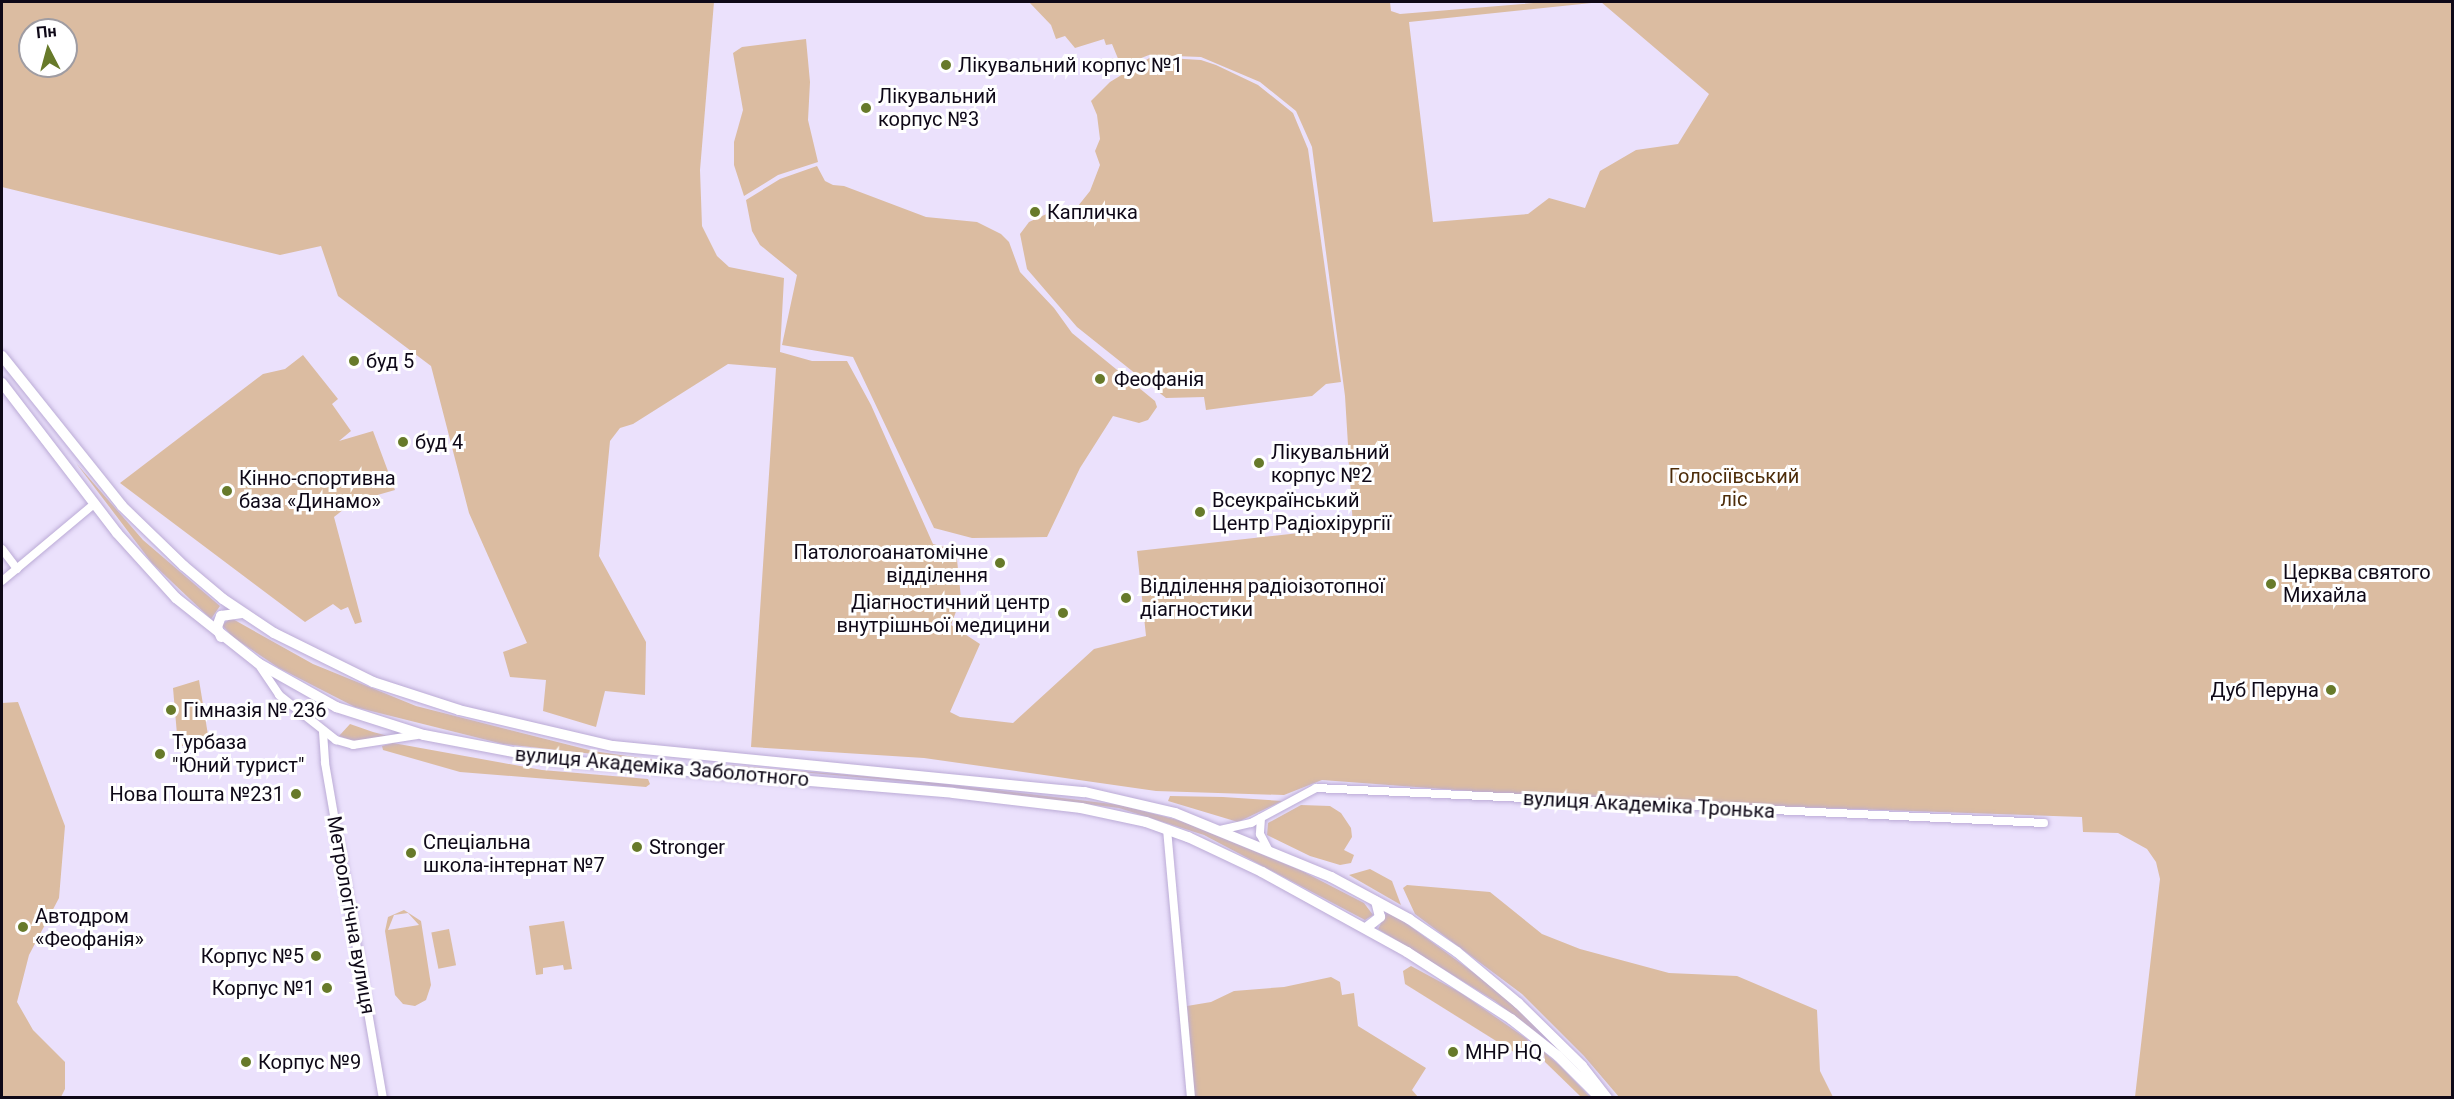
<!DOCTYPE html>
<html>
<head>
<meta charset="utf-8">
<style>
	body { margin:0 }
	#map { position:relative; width:2454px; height:1099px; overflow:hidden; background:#ebe1fc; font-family:Roboto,sans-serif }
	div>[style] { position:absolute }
	.green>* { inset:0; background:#dbbca1; transform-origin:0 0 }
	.roads { filter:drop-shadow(0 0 2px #bbabd6) drop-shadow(0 0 2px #bbabd6) }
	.minor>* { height:8px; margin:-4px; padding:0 4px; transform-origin:4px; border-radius:4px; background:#fff }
	.highway>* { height:10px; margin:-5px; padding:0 5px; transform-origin:5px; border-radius:5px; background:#fff }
	.dots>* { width:16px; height:16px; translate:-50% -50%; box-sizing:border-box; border:3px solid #fff; border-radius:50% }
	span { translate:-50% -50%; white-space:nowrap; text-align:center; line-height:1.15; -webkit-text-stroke:6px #fff; paint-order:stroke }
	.poi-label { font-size:20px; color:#0e0817 }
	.left { translate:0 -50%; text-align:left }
	.right { translate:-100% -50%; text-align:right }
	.park-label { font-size:20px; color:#4d2c09 }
	.street-label { font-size:20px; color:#0e0817 }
	.frame { position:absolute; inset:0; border:3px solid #0e0817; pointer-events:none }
	.north { position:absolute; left:18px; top:18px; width:60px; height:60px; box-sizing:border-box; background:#fff; border:2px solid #9f9ca2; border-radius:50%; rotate:354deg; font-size:16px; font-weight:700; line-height:24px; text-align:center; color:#0e0817 }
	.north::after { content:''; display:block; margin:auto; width:21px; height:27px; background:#677a2a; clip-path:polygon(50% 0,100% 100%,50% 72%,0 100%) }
</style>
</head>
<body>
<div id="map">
	<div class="green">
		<div style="clip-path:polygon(evenodd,2px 2px,714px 2px,700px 170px,702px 226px,717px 256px,729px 267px,784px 278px,780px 352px,812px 361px,847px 361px,871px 405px,933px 544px,956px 550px,961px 598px,951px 625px,980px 644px,950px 712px,960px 717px,1013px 723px,1094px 649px,1146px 636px,1137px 551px,1353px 527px,1345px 396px,1312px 147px,1296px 111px,1260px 82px,1201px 57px,1149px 55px,1131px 62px,1128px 58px,1119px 61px,1112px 44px,1106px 45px,1104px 39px,1075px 48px,1065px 36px,1056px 39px,1051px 25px,1029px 2px,1390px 2px,1391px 11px,1400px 14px,1546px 2px,2452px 2px,2452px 1097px,2135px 1097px,2160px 879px,2156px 862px,2147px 849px,2118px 833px,2083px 832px,2082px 817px,1591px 800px,1322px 780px,1284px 795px,1156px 791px,924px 758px,751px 747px,776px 368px,728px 364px,633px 424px,620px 428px,610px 441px,599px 556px,646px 642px,645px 695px,605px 691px,596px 727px,543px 711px,546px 680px,510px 677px,503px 652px,527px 643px,469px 513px,431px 366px,338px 296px,321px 246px,280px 255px,2px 187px,2px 2px,1601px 2px,1709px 94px,1678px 144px,1636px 150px,1600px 171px,1585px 208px,1549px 198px,1528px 214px,1433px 222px,1409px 22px,1601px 2px,2px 2px,30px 30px,66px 30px,66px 66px,30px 66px,30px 30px)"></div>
		<div style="clip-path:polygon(806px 39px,810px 82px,808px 120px,818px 162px,778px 175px,744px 196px,734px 165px,734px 142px,743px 110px,733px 53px,742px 47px)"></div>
		<div style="clip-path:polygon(1151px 57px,1201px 60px,1216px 65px,1258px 85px,1293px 113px,1308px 149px,1341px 382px,1326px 384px,1312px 396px,1206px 410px,1204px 397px,1166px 398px,1077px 327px,1027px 269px,1020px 234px,1029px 222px,1053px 211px,1078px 206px,1090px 191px,1100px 165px,1095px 151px,1100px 139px,1097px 115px,1091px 101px,1110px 82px)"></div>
		<div style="clip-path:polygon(817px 166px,825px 181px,833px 185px,844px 186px,926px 217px,977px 222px,1001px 234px,1009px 242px,1020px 272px,1054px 308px,1072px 333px,1155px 401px,1157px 407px,1148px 420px,1139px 423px,1113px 416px,1080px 468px,1047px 537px,972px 538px,934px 528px,853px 357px,782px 345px,797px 275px,760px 245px,752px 231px,746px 200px,780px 179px)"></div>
		<div style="clip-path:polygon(303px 355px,338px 399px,332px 404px,351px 431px,339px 441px,373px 431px,395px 490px,353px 502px,334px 517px,362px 622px,355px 624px,348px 607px,341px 610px,333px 604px,305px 622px,120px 483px,263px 374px,285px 369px)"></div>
		<div style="clip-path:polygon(76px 463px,143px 540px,220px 606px,211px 619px,152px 563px)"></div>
		<div style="clip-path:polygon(231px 618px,313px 664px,416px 706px,593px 751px,683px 764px,503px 744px,355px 707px,279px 668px,233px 637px,222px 625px)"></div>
		<div style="clip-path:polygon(199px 680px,208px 735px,198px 746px,178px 746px,173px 688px)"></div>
		<div style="clip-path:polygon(18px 702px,65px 826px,59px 898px,29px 955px,17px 1002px,33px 1030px,65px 1062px,65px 1089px,61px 1097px,2px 1097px,2px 703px)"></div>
		<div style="clip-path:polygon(350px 724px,373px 732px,388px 736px,356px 742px,339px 736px)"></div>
		<div style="clip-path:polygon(393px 743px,542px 770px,648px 779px,650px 784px,646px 787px,460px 772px,383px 750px,382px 746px)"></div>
		<div style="clip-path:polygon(689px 762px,911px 780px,1120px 805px,1181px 821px,1300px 870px,1364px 903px,1373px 915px,1365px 920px,1204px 835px,1119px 808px,911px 782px)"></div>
		<div style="clip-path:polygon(1170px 796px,1223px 797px,1282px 801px,1238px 822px,1168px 801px)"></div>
		<div style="clip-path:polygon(1301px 805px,1330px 806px,1341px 813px,1351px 828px,1352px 837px,1344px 850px,1354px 855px,1351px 863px,1340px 865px,1310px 856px,1267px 835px,1268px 823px)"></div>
		<div style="clip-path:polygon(1370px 869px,1392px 881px,1401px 905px,1349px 875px)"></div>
		<div style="clip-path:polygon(1407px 885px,1490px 892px,1542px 934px,1580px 949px,1669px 973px,1737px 976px,1817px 1010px,1820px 1071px,1833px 1097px,1619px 1097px,1584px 1056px,1522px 994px,1415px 914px,1403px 888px)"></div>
		<div style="clip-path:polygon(evenodd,404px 910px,421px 921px,431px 985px,426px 1000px,415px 1006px,403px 1004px,395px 995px,385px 931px,388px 917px,404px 910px,408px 913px,419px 925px,388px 930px,394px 915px,408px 913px)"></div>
		<div style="clip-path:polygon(1388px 910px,1496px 989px,1577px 1066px,1495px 1001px,1378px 929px)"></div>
		<div style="clip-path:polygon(564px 921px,572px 969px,564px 970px,563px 965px,543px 968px,543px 974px,536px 975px,529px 926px)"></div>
		<div style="left:449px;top:929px;width:37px;height:18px;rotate:79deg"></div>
		<div style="clip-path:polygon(1411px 966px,1461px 993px,1527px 1039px,1531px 1046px,1523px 1056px,1517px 1054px,1405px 984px,1403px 971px)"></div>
		<div style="clip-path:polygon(1331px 977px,1340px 982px,1342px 995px,1354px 993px,1358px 1026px,1426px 1068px,1412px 1090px,1418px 1097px,1193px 1097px,1187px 1006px,1211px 1002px,1234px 991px,1284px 987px)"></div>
		<div style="clip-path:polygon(1544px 1052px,1560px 1066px,1590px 1097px,1580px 1096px,1545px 1062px)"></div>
	</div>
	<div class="roads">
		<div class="minor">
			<div style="left:2px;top:549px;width:25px;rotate:53deg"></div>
			<div style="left:2px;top:581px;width:120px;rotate:-39.9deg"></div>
			<div style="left:259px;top:665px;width:36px;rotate:56deg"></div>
			<div style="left:279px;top:695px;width:73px;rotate:38.3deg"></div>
			<div style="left:336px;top:740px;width:18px;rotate:16deg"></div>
			<div style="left:353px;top:745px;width:65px;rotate:-8.9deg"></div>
			<div style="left:323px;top:732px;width:31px;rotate:86deg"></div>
			<div style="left:325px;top:763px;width:340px;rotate:80.2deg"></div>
			<div style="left:1261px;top:818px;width:16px;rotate:94deg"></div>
			<div style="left:1260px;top:834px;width:17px;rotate:62deg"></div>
			<div style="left:1167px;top:829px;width:270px;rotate:84.9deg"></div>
			<div style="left:1220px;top:830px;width:32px;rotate:-13deg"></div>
			<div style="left:1251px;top:823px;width:74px;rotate:-28.3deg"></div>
			<div style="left:1316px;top:788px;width:729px;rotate:2.75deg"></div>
		</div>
		<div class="highway">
			<div style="left:2px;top:356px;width:192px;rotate:51.3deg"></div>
			<div style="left:122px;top:506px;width:86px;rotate:44.1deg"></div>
			<div style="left:184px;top:566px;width:51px;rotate:40.2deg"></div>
			<div style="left:223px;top:599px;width:61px;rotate:33.7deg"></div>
			<div style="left:274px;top:633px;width:110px;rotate:26.3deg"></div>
			<div style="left:373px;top:682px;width:90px;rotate:18deg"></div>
			<div style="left:459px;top:710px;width:158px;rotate:13.2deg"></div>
			<div style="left:613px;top:746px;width:474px;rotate:5.6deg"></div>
			<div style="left:1085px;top:792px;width:92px;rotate:13.1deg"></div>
			<div style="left:1175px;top:813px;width:169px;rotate:22.3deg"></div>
			<div style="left:1331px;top:877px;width:89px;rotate:28.3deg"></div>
			<div style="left:1409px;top:919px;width:58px;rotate:34.5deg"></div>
			<div style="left:1457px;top:952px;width:80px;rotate:39.9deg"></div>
			<div style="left:1518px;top:1003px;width:90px;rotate:44.5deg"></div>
			<div style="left:1582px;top:1066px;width:41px;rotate:52deg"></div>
			<div style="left:2px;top:383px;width:189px;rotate:52.5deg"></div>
			<div style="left:117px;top:533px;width:88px;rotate:47.8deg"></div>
			<div style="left:176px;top:598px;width:105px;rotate:38.4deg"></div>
			<div style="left:258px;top:663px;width:90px;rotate:29.4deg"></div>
			<div style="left:336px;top:707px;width:92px;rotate:17.7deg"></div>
			<div style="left:424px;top:735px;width:133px;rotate:10.8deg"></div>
			<div style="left:555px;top:760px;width:399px;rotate:4.7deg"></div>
			<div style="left:953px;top:793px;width:129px;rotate:6.7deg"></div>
			<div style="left:1081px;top:808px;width:66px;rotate:12.2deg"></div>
			<div style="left:1146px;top:822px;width:45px;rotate:19.7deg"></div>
			<div style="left:1188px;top:837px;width:82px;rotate:25.3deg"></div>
			<div style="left:1262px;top:872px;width:166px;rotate:28.9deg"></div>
			<div style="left:1407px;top:952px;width:124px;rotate:32.8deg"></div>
			<div style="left:1511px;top:1019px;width:60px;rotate:38.2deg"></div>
			<div style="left:1558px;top:1056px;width:59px;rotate:45deg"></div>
			<div style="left:221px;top:637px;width:11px;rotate:-112deg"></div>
			<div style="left:217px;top:627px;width:12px;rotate:-70deg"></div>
			<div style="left:221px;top:616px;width:21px;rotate:-8deg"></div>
			<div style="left:1366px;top:928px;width:18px;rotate:-38deg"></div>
			<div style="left:1380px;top:917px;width:16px;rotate:-104deg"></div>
		</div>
	</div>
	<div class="dots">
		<div style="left:946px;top:65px;background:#677a2a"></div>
		<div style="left:866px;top:108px;background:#677a2a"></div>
		<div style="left:1035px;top:212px;background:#677a2a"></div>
		<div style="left:354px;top:361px;background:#677a2a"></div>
		<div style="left:1100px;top:379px;background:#677a2a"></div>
		<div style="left:403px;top:442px;background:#677a2a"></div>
		<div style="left:1259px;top:463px;background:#677a2a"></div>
		<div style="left:227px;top:491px;background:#677a2a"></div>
		<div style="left:1200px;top:512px;background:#677a2a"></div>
		<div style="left:1000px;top:563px;background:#677a2a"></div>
		<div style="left:2271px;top:584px;background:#677a2a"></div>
		<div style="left:1126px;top:598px;background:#677a2a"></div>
		<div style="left:1063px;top:613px;background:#677a2a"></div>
		<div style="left:2331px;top:690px;background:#677a2a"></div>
		<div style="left:171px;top:710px;background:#677a2a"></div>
		<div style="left:160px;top:754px;background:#677a2a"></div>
		<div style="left:296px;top:794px;background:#677a2a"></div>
		<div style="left:637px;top:847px;background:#677a2a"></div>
		<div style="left:411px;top:853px;background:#677a2a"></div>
		<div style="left:23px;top:927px;background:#677a2a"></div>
		<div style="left:316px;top:956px;background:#677a2a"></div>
		<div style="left:327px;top:988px;background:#677a2a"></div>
		<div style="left:1453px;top:1052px;background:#677a2a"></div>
		<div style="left:246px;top:1062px;background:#677a2a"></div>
	</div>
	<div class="poi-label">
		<span class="left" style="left:958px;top:65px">Лікувальний корпус №1</span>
		<span class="left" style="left:878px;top:108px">Лікувальний<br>корпус №3</span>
		<span class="left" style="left:1047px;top:212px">Капличка</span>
		<span class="left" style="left:366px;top:361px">буд 5</span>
		<span class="left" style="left:1114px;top:379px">Феофанія</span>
		<span class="left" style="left:415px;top:442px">буд 4</span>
		<span class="left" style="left:1271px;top:464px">Лікувальний<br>корпус №2</span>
		<span class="left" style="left:239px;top:490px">Кінно-спортивна<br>база «Динамо»</span>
		<span class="left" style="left:1212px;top:512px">Всеукраїнський<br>Центр Радіохірургії</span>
		<span class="right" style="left:988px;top:564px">Патологоанатомічне<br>відділення</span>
		<span class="left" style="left:2283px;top:584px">Церква святого<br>Михайла</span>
		<span class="left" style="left:1140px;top:598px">Відділення радіоізотопної<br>діагностики</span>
		<span class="right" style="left:1050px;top:614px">Діагностичний центр<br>внутрішньої медицини</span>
		<span class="right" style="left:2319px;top:690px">Дуб Перуна</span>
		<span class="left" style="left:183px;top:710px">Гімназія № 236</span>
		<span class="left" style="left:172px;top:754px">Турбаза<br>"Юний турист"</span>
		<span class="right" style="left:284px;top:794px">Нова Пошта №231</span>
		<span class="left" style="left:423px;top:854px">Спеціальна<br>школа-інтернат №7</span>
		<span class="left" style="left:649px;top:847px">Stronger</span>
		<span class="left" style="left:35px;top:928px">Автодром<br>«Феофанія»</span>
		<span class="right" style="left:304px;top:956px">Корпус №5</span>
		<span class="right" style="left:315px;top:988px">Корпус №1</span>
		<span class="left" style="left:1465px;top:1052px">MHP HQ</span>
		<span class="left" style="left:258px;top:1062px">Корпус №9</span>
	</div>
	<div class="park-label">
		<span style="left:1734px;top:488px">Голосіївський<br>ліс</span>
	</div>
	<div class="street-label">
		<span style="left:662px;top:767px;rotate:5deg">вулиця Академіка Заболотного</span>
		<span style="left:1649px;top:805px;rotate:3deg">вулиця Академіка Тронька</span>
		<span style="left:351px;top:915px;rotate:80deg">Метрологічна вулиця</span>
	</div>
	<div class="frame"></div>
	<div class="north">Пн</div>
</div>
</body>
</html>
